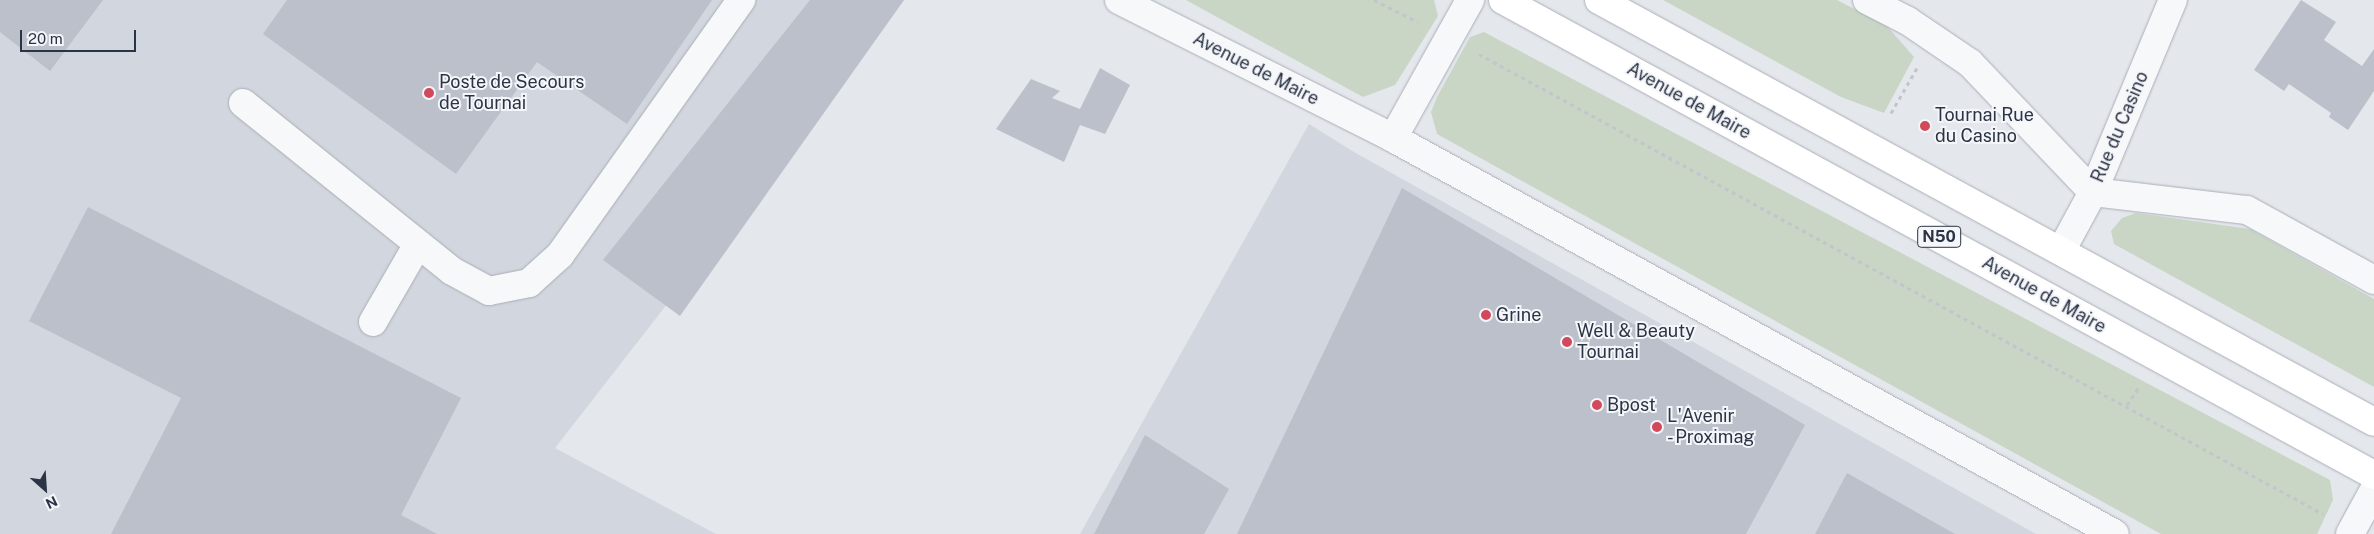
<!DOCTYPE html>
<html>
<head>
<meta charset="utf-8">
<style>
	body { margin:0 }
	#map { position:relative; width:2374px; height:534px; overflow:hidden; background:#e4e7ec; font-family:"Public Sans",sans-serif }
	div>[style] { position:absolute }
	.built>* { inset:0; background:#d2d6de }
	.green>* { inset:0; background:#c9d6c5 }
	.building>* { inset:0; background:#bbc0ca }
	.path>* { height:3px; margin-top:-1.5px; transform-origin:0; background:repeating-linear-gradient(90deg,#c2c5cb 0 4px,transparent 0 8px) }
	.roads { filter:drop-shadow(0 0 1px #a9aeb7) drop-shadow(0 0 1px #a9aeb7) }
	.minor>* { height:28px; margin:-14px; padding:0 14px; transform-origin:14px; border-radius:14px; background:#f7f8fa }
	.major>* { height:28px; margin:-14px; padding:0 14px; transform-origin:14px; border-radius:14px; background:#fff }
	.dots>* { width:14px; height:14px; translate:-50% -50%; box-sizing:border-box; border:2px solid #f4f6f9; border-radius:50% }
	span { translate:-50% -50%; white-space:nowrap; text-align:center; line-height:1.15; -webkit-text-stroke:4px #f4f6f9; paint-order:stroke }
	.shield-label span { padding:1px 4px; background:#f4f6f9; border:1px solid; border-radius:4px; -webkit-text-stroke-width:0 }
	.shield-label { font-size:16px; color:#2b3445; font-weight:700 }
	.street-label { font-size:18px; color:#2b3445 }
	.poi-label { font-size:18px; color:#2b3445 }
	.left { translate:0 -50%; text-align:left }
	.north { position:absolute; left:20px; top:464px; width:50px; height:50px; -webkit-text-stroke:4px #f4f6f9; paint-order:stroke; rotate:154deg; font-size:14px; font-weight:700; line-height:20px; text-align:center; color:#2b3445 }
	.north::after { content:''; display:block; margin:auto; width:18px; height:22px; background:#2b3445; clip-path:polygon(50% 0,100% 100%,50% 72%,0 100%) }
	.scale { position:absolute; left:20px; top:30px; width:116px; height:22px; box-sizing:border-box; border:2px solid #2b3445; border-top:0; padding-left:6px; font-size:15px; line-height:18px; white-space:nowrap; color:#2b3445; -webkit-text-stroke:4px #f4f6f9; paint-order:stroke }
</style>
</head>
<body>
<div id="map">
	<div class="built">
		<div style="clip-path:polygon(0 0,904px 0,555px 448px,716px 534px,0 534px)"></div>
		<div style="clip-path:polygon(1309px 124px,1354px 152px,2036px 534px,1080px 534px)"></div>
	</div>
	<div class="green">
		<div style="clip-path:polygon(1186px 0,1434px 0,1438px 16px,1395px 85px,1363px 97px)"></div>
		<div style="clip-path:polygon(1663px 0,1837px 0,1887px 26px,1914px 57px,1884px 113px,1841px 97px)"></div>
		<div style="clip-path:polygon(1484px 32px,2330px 480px,2333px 500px,2317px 534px,2161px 534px,1437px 134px,1431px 112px,1437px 97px,1470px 37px)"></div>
		<div style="clip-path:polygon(2136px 213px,2250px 229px,2374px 299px,2374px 387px,2114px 244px,2111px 231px,2122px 218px)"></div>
	</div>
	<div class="building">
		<div style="clip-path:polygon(0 0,103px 0,50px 71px,0 32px)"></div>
		<div style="clip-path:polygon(287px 0,712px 0,627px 124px,537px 62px,456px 174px,263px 34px)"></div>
		<div style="clip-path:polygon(810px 0,904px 0,680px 316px,603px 260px)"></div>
		<div style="clip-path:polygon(2301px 0,2336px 22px,2324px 40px,2362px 66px,2374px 49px,2374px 91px,2348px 130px,2329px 117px,2331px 113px,2289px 84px,2284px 91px,2254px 70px)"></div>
		<div style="clip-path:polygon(1100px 68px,1130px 85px,1105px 134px,1080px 125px,1064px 162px,996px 129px,1031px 79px,1060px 91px,1052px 98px,1080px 109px)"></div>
		<div style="clip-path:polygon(1402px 188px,1805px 425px,1746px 534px,1237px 534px)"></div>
		<div style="clip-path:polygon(88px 207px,461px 398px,401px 515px,437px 534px,111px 534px,181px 398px,29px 321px)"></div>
		<div style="clip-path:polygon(1145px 435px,1229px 489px,1204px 534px,1094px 534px)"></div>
		<div style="clip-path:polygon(1847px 473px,1955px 534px,1815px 534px)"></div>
	</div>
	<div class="path">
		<div style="left:1374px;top:0;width:49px;rotate:26.6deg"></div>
		<div style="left:1479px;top:54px;width:961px;rotate:28.59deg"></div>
		<div style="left:1891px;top:113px;width:52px;rotate:-60deg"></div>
		<div style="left:2127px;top:405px;width:23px;rotate:-56deg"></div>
	</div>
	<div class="roads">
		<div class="minor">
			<div style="left:1119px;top:0;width:307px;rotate:26.7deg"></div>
			<div style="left:1393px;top:138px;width:823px;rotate:28.74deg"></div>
			<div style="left:1867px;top:0;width:46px;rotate:27.1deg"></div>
			<div style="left:1908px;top:21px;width:75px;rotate:34.1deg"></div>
			<div style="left:1970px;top:63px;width:178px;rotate:46.4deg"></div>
			<div style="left:2093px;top:192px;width:155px;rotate:6.7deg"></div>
			<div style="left:2247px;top:210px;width:145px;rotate:28.9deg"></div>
			<div style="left:243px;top:103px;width:268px;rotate:38.8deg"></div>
			<div style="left:452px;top:271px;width:42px;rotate:28.4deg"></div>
			<div style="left:489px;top:291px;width:41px;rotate:-11.3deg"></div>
			<div style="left:529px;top:283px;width:42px;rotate:-42.1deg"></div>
			<div style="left:560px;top:255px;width:313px;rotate:-54.6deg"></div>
			<div style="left:1393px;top:138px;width:158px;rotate:-60.8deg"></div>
			<div style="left:2061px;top:251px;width:67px;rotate:-61.5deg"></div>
			<div style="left:2093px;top:192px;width:208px;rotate:-67.4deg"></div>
			<div style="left:373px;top:322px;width:90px;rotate:-60deg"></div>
			<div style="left:2350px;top:534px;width:50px;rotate:-61.4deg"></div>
		</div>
		<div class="major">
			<div style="left:1503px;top:0;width:992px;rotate:28.61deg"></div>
			<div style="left:1599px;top:0;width:882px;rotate:28.57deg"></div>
		</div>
	</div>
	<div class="dots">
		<div style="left:429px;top:93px;background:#d1495b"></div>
		<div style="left:1925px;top:126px;background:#d1495b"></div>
		<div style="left:1486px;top:315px;background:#d1495b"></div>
		<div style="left:1567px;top:342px;background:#d1495b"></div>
		<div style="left:1597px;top:405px;background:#d1495b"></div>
		<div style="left:1657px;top:427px;background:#d1495b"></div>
	</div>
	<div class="shield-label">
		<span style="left:1939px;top:237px">N50</span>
	</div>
	<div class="street-label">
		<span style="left:1256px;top:69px;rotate:27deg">Avenue de Maire</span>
		<span style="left:1689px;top:101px;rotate:29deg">Avenue de Maire</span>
		<span style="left:2120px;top:127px;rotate:-67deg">Rue du Casino</span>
		<span style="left:2044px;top:295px;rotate:29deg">Avenue de Maire</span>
	</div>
	<div class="poi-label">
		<span class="left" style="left:439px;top:93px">Poste de Secours<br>de Tournai</span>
		<span class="left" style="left:1935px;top:126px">Tournai Rue<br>du Casino</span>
		<span class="left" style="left:1496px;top:315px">Grine</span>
		<span class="left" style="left:1577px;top:342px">Well &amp; Beauty<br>Tournai</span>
		<span class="left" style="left:1607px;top:405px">Bpost</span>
		<span class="left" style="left:1667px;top:427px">L'Avenir<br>- Proximag</span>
	</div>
	<div class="north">N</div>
	<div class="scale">20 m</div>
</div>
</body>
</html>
